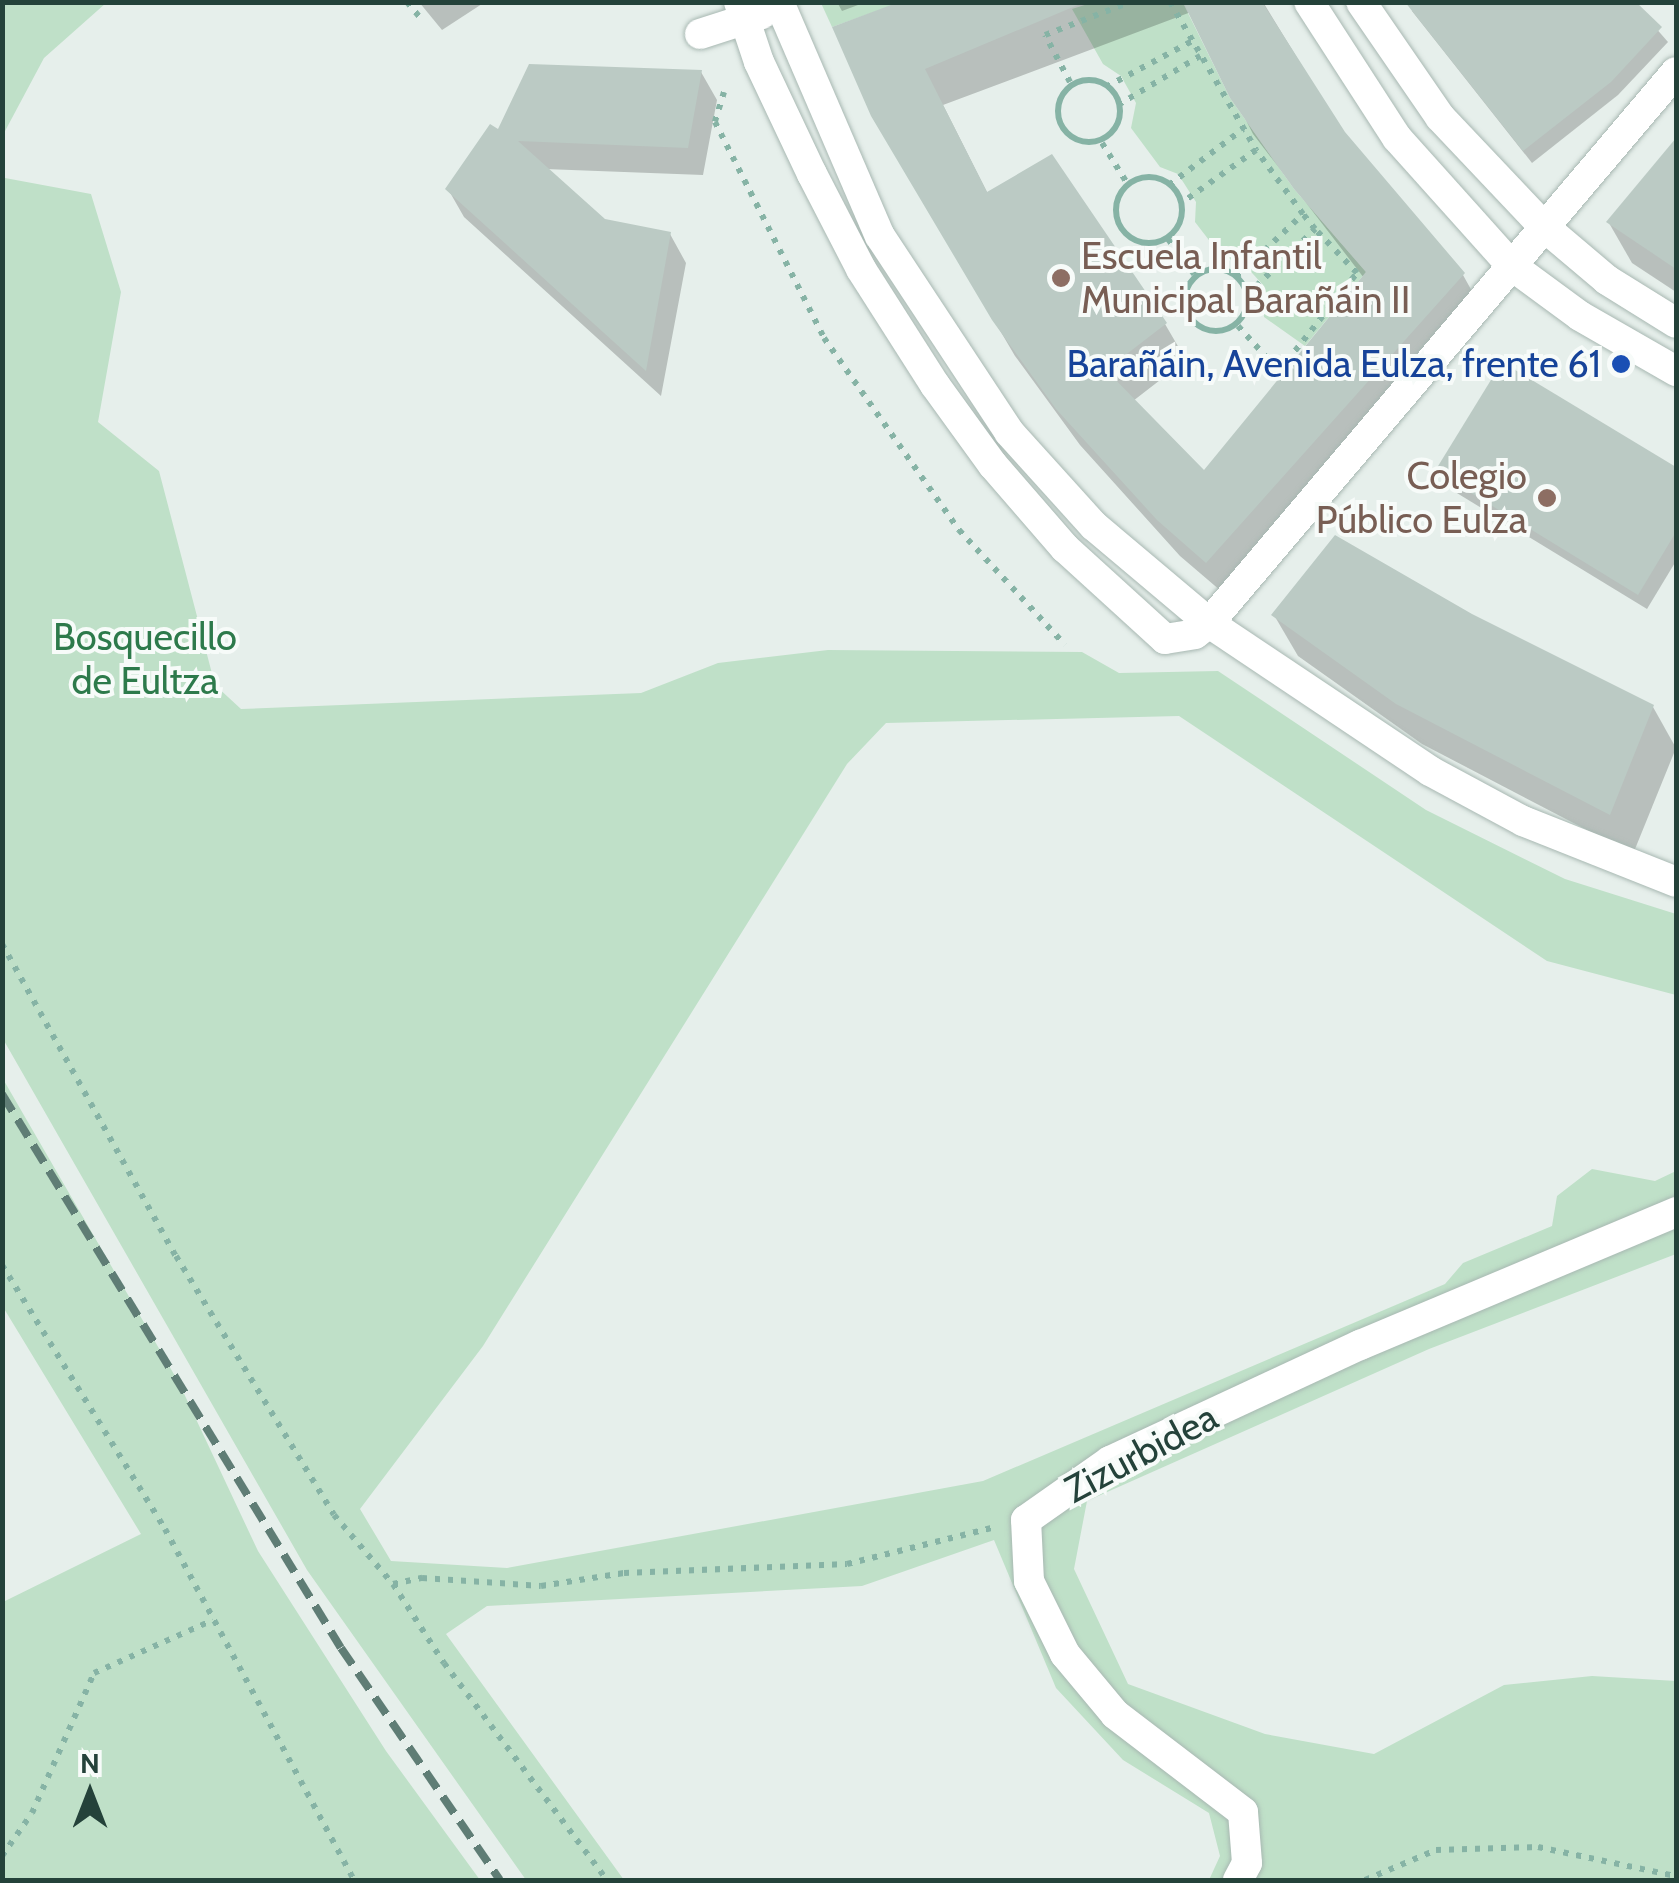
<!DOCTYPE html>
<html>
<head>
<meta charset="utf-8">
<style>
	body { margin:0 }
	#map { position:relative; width:1679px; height:1883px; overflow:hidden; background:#e6efeb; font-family:Cabin,sans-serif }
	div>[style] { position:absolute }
	.green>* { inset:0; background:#bfe0c8 }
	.shadow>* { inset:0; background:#0003 }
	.building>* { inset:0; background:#bbcac4 }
	.path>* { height:6px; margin-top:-3px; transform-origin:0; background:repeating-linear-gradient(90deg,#86b3a5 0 5px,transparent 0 13px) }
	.path>.ring { margin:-3px; padding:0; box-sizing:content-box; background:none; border:6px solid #86b3a5; border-radius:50% }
	.roads { filter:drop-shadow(0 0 2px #a8b8b2) drop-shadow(0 0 2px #a8b8b2) }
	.minor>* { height:30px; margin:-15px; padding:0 15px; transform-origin:15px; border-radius:15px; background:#fff }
	.rail>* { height:8px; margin-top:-4px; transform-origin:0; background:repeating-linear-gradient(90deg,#5f7d75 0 20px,transparent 0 30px) }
	.dots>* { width:28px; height:28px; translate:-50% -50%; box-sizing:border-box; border:5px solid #f7fbf9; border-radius:50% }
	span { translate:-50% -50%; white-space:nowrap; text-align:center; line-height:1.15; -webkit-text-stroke:8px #f7fbf9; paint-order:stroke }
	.education-label { font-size:38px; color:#785e54 }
	.left { translate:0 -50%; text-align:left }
	.right { translate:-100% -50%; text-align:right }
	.transit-label { font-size:38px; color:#164399 }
	.park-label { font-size:38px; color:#2d7a4b }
	.street-label { font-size:38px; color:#24423a }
	.frame { position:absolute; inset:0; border:5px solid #24423a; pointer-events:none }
	.north { position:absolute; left:40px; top:1743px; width:100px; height:100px; -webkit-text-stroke:8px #f7fbf9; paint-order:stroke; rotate:0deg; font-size:28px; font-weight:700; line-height:40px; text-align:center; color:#24423a }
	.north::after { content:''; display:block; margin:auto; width:35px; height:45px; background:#24423a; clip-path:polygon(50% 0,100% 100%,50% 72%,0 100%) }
</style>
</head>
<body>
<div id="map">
	<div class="green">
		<div style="clip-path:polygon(2px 3px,106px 3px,44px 58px,4px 133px,5px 178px,91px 194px,121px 292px,98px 422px,159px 471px,215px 685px,241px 709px,641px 693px,718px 663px,828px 650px,1082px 652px,1119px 673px,1218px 671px,1426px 810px,1565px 879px,1676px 914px,1676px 995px,1547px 961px,1179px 716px,886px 723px,847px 764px,483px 1346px,360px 1509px,391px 1561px,507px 1568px,983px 1481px,1445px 1284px,1463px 1263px,1552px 1226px,1557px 1196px,1592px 1169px,1655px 1181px,1676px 1171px,1676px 1254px,1429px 1349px,1087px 1501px,1074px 1569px,1128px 1684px,1265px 1734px,1374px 1754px,1504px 1685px,1592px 1676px,1676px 1681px,1676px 1880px,1209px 1880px,1220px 1856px,1209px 1813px,1123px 1760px,1056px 1688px,994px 1540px,862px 1586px,487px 1606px,446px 1634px,624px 1880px,526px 1880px,307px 1570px,3px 1039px)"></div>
		<div style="clip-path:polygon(821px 3px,899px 3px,832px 27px)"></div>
		<div style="clip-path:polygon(1091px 3px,1183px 3px,1230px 98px,1294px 189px,1366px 272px,1305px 346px,1264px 317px,1263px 285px,1243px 263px,1222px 257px,1195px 222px,1196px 202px,1178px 174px,1160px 167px,1131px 128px,1136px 103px,1121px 76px,1103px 64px,1072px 9px)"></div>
		<div style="clip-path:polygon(3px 1079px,179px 1383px,258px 1551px,386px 1751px,480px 1880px,3px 1880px,3px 1602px,141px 1534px,3px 1307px)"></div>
	</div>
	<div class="shadow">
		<div style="clip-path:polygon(419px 2px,485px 2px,442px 30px)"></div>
		<div style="clip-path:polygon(837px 2px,866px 2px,842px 11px)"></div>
		<div style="clip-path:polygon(evenodd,907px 2px,1263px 2px,1343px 133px,1463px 275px,1483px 311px,1228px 597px,1180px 556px,1080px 445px,1015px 356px,873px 114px,907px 2px,1191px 12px,1253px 134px,1364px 278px,1204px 474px,1133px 401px,1186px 360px,1165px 324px,988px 194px,943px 105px,1191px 12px)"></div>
		<div style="clip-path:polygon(1633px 2px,1668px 42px,1618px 95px,1532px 163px,1412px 11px)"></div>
		<div style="clip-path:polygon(701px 72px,717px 100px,703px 175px,545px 169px,604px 222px,670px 234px,686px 263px,661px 396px,464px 217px,448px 189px,499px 132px)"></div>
		<div style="clip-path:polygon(1676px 142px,1676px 292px,1632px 263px,1609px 223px)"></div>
		<div style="clip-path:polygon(1503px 365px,1676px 470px,1676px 561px,1647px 609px,1447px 487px,1438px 471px)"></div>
		<div style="clip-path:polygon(1274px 615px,1471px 616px,1653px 707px,1676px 748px,1633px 854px,1422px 744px,1298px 656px)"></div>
	</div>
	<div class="building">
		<div style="clip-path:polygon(899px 2px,1085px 2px,925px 69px,987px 192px,1052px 154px,1167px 323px,1106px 370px,1204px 470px,1366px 272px,1294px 189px,1230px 98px,1183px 2px,1262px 2px,1345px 132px,1465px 273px,1206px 563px,1157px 520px,1056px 409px,992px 320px,871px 116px,832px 27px)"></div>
		<div style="clip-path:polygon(1405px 2px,1636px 2px,1662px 27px,1611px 82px,1523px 151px)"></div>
		<div style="clip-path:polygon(529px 64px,702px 70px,688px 148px,518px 141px,605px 219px,671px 232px,646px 371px,445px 189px,490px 124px,498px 129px)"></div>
		<div style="clip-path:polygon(1676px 138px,1676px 269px,1606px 222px)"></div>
		<div style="clip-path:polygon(1502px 362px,1676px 467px,1676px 532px,1638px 595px,1435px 471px)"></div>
		<div style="clip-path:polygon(1335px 535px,1472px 614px,1654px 705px,1610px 815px,1396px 704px,1271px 615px)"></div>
	</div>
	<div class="path">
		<div style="left:407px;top:2px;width:23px;rotate:50deg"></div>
		<div style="left:1170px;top:2px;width:171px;rotate:59.8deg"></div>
		<div style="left:1256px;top:150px;width:93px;rotate:144.6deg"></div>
		<div class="ring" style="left:1058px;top:80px;width:56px;height:56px"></div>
		<div style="left:1070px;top:82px;width:53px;rotate:-118deg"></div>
		<div style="left:1045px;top:35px;width:91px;rotate:-21.2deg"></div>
		<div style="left:1106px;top:87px;width:98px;rotate:-28.1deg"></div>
		<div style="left:724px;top:92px;width:31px;rotate:107deg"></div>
		<div style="left:715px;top:122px;width:242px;rotate:63.2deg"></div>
		<div style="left:824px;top:338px;width:235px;rotate:54.9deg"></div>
		<div style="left:959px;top:530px;width:156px;rotate:47.3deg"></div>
		<div style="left:1118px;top:105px;width:96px;rotate:-30.9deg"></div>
		<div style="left:1102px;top:143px;width:47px;rotate:58deg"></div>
		<div class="ring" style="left:1116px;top:177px;width:60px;height:60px"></div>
		<div style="left:1169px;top:185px;width:93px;rotate:-37.1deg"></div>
		<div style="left:1168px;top:239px;width:44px;rotate:53.4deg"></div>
		<div class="ring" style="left:1185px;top:269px;width:56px;height:56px"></div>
		<div style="left:1236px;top:277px;width:92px;rotate:-43.2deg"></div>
		<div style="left:1303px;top:214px;width:79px;rotate:-126.3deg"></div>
		<div style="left:1247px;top:295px;width:95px;rotate:-44.1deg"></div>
		<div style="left:1315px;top:229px;width:19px;rotate:-129deg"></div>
		<div style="left:1238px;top:326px;width:61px;rotate:47.7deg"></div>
		<div style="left:1279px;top:371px;width:125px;rotate:-51.5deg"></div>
		<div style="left:1357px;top:273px;width:61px;rotate:-133.7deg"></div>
		<div style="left:2px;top:944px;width:357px;rotate:60.9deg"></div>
		<div style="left:176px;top:1256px;width:303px;rotate:58.6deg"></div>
		<div style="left:334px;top:1515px;width:91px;rotate:49.5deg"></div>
		<div style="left:393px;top:1584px;width:94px;rotate:57.2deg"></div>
		<div style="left:444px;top:1663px;width:271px;rotate:53.1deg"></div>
		<div style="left:2px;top:1265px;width:310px;rotate:58.3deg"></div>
		<div style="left:165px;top:1529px;width:399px;rotate:61.7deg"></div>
		<div style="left:393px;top:1584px;width:30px;rotate:-12deg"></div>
		<div style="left:422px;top:1578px;width:119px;rotate:3.8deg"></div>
		<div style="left:541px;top:1586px;width:84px;rotate:-8.9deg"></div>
		<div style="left:624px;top:1573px;width:223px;rotate:-2.3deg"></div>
		<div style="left:847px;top:1564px;width:153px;rotate:-14deg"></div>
		<div style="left:2px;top:1856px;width:52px;rotate:-55.1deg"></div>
		<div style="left:32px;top:1813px;width:153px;rotate:-66.1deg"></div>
		<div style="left:94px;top:1673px;width:130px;rotate:-24deg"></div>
		<div style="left:1365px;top:1880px;width:77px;rotate:-22.9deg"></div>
		<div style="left:1436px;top:1850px;width:102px;rotate:-1.7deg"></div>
		<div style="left:1538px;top:1847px;width:141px;rotate:11.9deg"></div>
	</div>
	<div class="roads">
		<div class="minor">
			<div style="left:739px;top:2px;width:63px;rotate:71.6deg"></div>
			<div style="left:759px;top:62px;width:124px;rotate:64.7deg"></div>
			<div style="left:812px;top:174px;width:107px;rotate:62.7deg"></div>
			<div style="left:861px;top:269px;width:138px;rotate:57.5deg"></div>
			<div style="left:935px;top:385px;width:99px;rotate:54.1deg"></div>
			<div style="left:993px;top:465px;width:110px;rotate:49.1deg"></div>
			<div style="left:1065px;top:548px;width:135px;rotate:42.3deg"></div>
			<div style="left:1165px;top:639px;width:30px;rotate:-9deg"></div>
			<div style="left:1195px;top:634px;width:18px;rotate:-38deg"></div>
			<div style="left:1209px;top:623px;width:722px;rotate:-49.72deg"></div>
			<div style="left:779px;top:2px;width:255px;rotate:66.7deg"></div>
			<div style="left:880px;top:236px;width:235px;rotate:56.6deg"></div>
			<div style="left:1009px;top:432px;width:127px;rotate:47.9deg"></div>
			<div style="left:1094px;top:526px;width:150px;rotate:40.1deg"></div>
			<div style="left:1209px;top:623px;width:266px;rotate:33.8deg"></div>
			<div style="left:1430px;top:771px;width:106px;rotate:28.3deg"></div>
			<div style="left:1523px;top:821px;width:165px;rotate:21.7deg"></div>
			<div style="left:1309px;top:2px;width:162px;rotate:57.1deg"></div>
			<div style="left:1397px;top:138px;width:172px;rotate:48.1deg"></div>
			<div style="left:1512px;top:266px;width:84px;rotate:36.3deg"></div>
			<div style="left:1580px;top:316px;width:111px;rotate:29.8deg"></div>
			<div style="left:1361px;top:2px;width:140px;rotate:55.5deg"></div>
			<div style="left:1440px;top:117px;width:149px;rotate:46.6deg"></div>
			<div style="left:1542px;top:225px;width:85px;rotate:40.2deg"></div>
			<div style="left:1607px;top:280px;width:81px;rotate:31.9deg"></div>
			<div style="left:700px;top:34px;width:65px;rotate:-17.9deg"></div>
			<div style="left:1238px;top:1880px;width:19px;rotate:-62deg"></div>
			<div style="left:1247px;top:1863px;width:51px;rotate:-94.5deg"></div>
			<div style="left:1243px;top:1812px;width:161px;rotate:-142.6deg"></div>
			<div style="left:1115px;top:1714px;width:78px;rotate:-129.8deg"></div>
			<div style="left:1065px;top:1654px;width:81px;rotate:-116.3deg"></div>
			<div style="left:1029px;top:1581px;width:61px;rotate:-92.8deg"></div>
			<div style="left:1026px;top:1520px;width:103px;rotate:-35.1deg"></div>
			<div style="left:1110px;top:1461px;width:276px;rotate:-24.9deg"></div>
			<div style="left:1360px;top:1345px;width:343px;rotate:-22.8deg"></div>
		</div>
	</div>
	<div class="rail">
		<div style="left:2px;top:1094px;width:649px;rotate:58.54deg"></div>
		<div style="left:341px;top:1648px;width:281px;rotate:55.6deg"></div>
	</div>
	<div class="dots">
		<div style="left:1061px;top:278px;background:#8d6e63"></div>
		<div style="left:1621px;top:364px;background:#1a4fb4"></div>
		<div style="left:1547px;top:498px;background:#8d6e63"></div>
	</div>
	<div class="education-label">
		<span class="left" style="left:1081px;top:278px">Escuela Infantil<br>Municipal Barañáin II</span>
		<span class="right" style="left:1527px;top:498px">Colegio<br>Público Eulza</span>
	</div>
	<div class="transit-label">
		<span class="right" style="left:1601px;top:364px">Barañáin, Avenida Eulza, frente 61</span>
	</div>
	<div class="park-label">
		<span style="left:145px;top:659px">Bosquecillo<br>de Eultza</span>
	</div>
	<div class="street-label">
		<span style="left:1141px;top:1453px;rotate:-28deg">Zizurbidea</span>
	</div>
	<div class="frame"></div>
	<div class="north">N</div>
</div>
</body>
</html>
